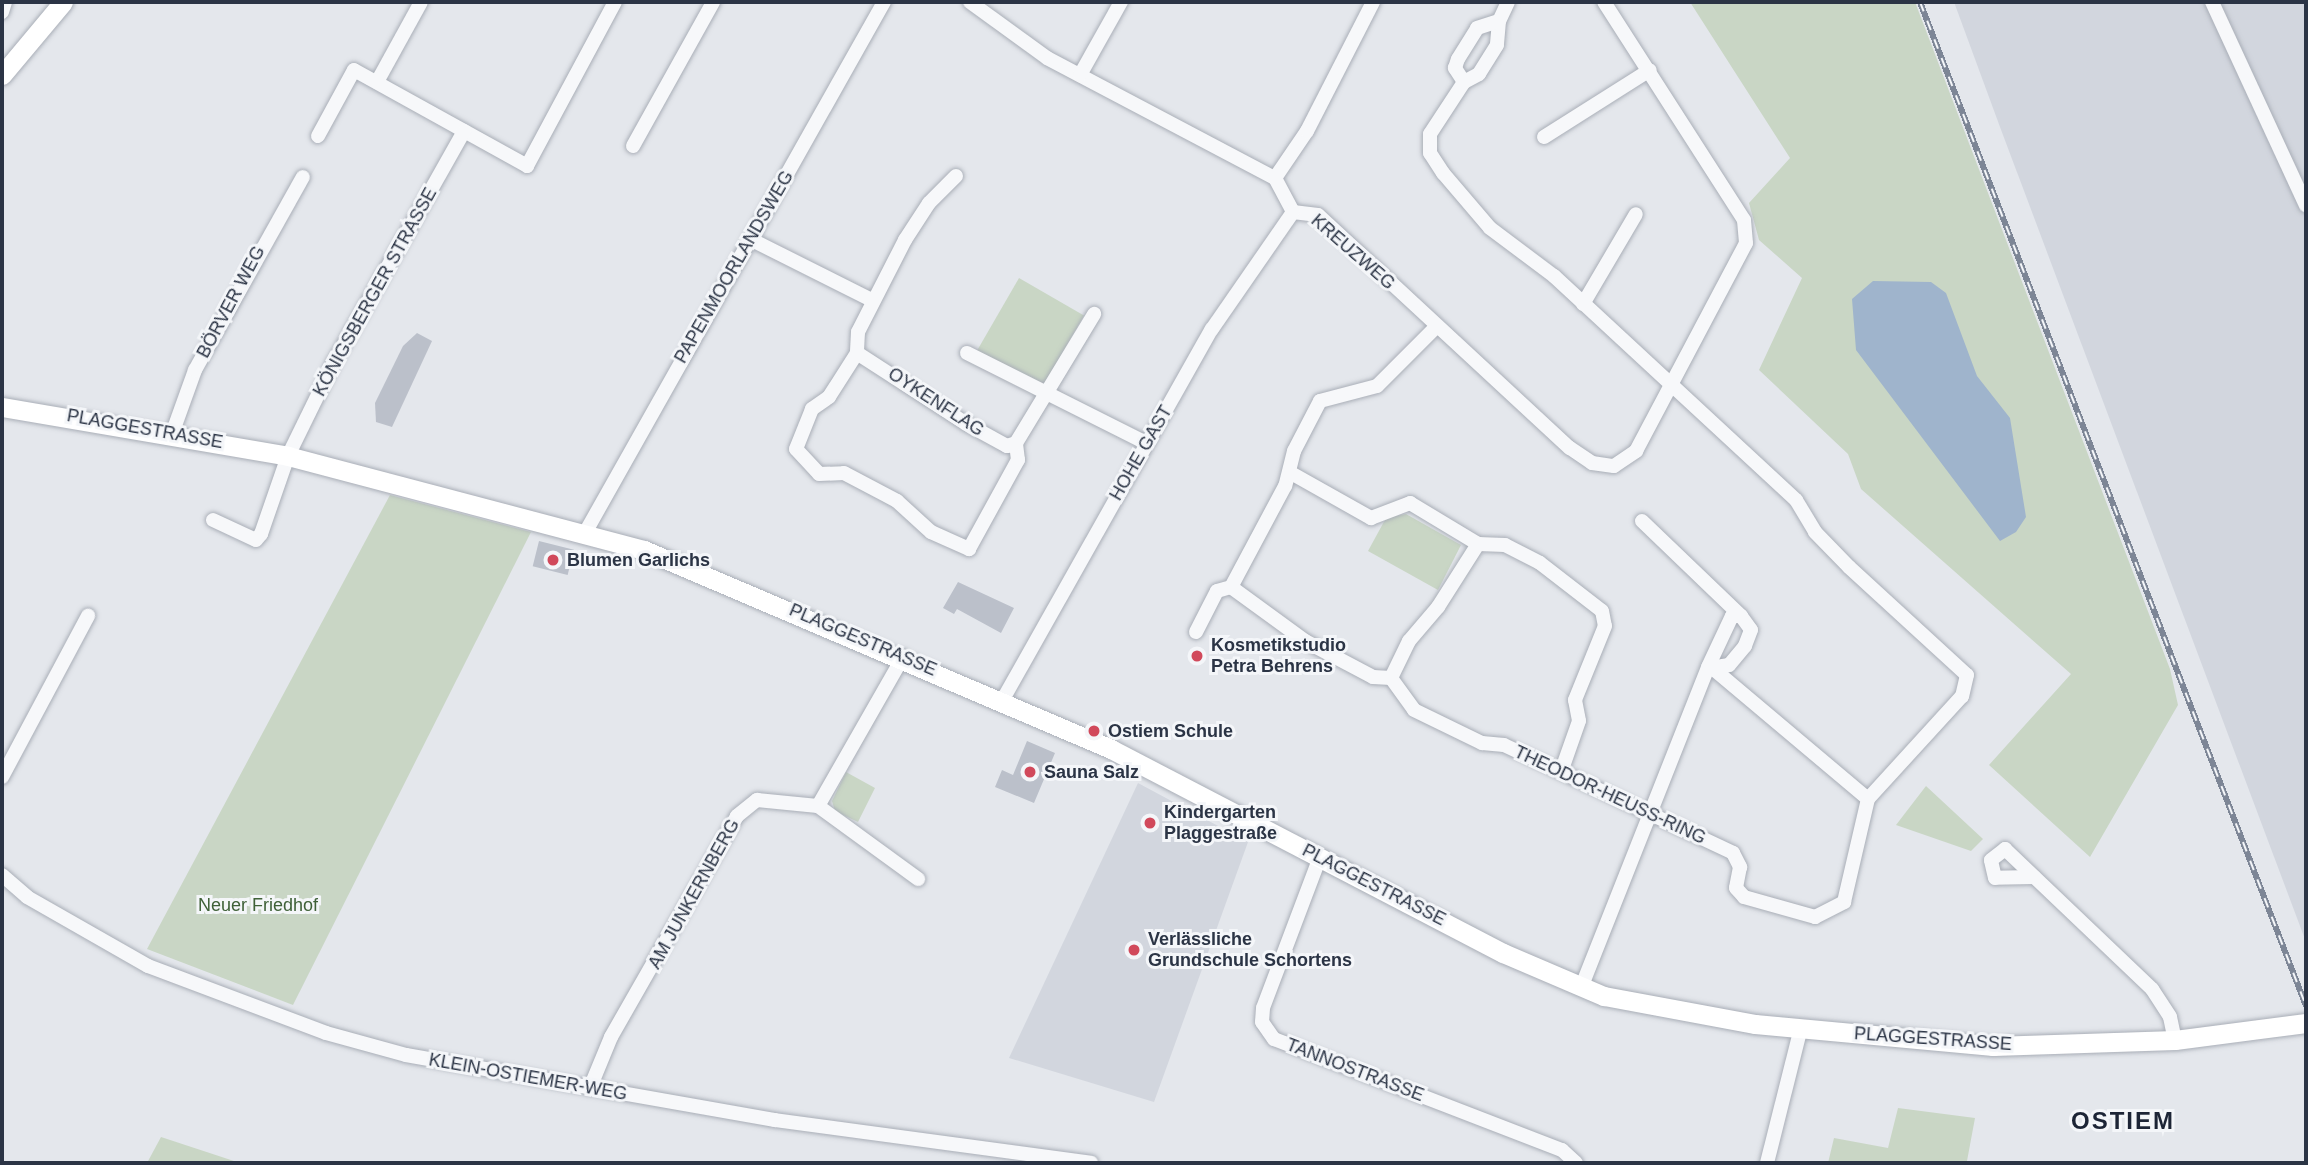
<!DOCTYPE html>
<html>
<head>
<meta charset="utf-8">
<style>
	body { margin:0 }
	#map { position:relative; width:2308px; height:1165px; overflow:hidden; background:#e4e7ec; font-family:Helvetica,sans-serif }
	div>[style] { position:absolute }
	.built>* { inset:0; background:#d2d6de }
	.green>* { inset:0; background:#c9d6c5; transform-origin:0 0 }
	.water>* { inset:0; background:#9fb4cc }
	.building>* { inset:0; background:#bbc0ca; transform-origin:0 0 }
	.roads { filter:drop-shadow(0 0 2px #a9aeb7) drop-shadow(0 0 2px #a9aeb7) }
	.street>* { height:14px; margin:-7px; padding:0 7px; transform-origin:7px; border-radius:7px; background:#f7f8fa }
	.secondary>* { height:19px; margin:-9.5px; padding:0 9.5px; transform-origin:9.5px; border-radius:9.5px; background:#fff }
	.rail>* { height:6px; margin-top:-3px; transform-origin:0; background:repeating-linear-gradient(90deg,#f4f6f9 0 10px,#7d8696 0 20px); box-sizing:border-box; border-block:2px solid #7d8696 }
	.dots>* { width:19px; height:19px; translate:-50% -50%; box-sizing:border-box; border:4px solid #f4f6f9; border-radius:50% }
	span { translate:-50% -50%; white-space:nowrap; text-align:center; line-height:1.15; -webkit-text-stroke:6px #f4f6f9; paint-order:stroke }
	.street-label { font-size:18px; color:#2b3445 }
	.poi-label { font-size:18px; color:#2b3445; font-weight:700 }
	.left { translate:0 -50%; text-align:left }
	.park-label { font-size:18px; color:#3f6138 }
	.district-label { font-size:24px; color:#1d2536; font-weight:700; letter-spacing:2px }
	.frame { position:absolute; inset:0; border:4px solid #2b3445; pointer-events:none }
</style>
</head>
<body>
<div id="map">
	<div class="built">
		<div style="clip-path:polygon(1954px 2px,2306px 2px,2306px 942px,2000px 127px)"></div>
		<div style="clip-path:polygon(1138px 783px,1248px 842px,1154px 1102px,1009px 1058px)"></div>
	</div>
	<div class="green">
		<div style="clip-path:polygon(1690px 2px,1915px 2px,2170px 669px,2178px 705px,2090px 857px,1989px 765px,2071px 674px,1861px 489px,1848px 454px,1759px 370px,1802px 278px,1759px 240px,1749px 203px,1790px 158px)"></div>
		<div style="left:1019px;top:278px;width:75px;height:89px;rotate:30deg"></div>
		<div style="clip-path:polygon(390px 495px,531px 532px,293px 1005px,147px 949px)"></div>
		<div style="clip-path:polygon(1406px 514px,1461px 545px,1438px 590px,1368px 551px,1386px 518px)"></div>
		<div style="clip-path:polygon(846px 772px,875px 788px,858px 822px,835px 811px,832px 801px)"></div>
		<div style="clip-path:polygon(1926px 786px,1983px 839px,1971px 851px,1896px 825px)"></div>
		<div style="clip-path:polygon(1898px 1108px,1975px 1118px,1967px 1161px,1975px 1163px,1828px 1163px,1834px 1138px,1888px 1148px)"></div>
		<div style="clip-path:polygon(161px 1137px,237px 1162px,236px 1163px,147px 1163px)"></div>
	</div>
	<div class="water">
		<div style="clip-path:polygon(1873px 281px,1931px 282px,1946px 293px,1977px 376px,2010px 418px,2026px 517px,2016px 532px,2000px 541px,1856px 350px,1852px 299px)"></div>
	</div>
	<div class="building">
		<div style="clip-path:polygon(417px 333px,432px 341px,392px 427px,376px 422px,375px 403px,403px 346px)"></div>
		<div style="left:539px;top:541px;width:36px;height:26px;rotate:14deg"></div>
		<div style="clip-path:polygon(958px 582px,1014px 608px,1001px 633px,957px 609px,954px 614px,943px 608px)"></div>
		<div style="clip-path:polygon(1027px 741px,1055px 753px,1034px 803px,995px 787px,1002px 770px,1013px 775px)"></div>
	</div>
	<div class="roads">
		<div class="street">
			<div style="left:970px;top:2px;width:95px;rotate:36deg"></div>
			<div style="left:1047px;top:58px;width:258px;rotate:27.8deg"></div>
			<div style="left:1275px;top:178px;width:38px;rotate:62deg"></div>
			<div style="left:1293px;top:212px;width:25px;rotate:7deg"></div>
			<div style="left:1318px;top:215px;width:343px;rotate:42.8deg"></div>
			<div style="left:1570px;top:448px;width:27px;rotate:34deg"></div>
			<div style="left:1592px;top:463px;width:22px;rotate:8deg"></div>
			<div style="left:1614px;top:466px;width:27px;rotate:-34deg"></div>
			<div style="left:1636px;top:451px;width:235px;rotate:-62.1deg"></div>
			<div style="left:1746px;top:243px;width:23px;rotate:-95deg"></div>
			<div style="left:1744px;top:220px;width:259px;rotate:-122.7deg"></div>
			<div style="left:1508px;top:2px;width:21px;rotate:115deg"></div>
			<div style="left:1499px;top:21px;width:24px;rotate:95deg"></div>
			<div style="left:1497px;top:45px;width:34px;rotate:122deg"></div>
			<div style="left:1479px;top:74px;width:17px;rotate:152deg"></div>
			<div style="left:1464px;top:82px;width:62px;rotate:123.2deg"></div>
			<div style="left:1430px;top:134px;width:19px;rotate:90deg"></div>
			<div style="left:1430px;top:153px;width:24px;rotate:57deg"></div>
			<div style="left:1443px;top:173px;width:72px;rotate:49.5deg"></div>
			<div style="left:1490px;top:228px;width:80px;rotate:36.9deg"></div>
			<div style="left:1554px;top:276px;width:330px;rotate:42.8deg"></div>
			<div style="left:1796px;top:500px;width:37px;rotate:59deg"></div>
			<div style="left:1815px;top:532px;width:49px;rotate:45.8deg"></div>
			<div style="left:1849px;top:567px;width:160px;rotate:42.5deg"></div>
			<div style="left:1967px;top:675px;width:22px;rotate:103deg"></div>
			<div style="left:1962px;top:696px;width:139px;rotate:132.4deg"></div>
			<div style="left:1868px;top:799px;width:199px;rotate:-139.9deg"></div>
			<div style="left:2212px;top:2px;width:224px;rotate:65.2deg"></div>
			<div style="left:2px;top:12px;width:10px;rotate:-73deg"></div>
			<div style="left:1080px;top:75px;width:84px;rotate:-60.7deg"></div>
			<div style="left:377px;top:82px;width:91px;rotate:-61.2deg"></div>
			<div style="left:1464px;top:82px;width:17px;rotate:-123deg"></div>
			<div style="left:1455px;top:68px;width:9px;rotate:-72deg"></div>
			<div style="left:1458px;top:59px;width:36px;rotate:-58deg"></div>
			<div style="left:1477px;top:28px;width:23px;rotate:-18deg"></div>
			<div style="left:318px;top:136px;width:75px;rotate:-61.4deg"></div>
			<div style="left:354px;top:70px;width:198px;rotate:29deg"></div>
			<div style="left:527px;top:166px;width:186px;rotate:-61.8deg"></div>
			<div style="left:1544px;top:137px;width:125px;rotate:-32.3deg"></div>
			<div style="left:633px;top:146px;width:165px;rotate:-60.9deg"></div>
			<div style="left:956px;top:176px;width:38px;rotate:135deg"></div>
			<div style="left:929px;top:203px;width:44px;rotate:123deg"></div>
			<div style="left:905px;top:240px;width:103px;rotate:117.1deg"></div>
			<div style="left:858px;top:332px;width:21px;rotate:93deg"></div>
			<div style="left:857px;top:353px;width:52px;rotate:122.5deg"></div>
			<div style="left:829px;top:397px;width:21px;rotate:145deg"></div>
			<div style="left:812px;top:409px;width:43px;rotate:111.8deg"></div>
			<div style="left:796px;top:449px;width:34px;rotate:47deg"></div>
			<div style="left:819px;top:474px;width:25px;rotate:-2deg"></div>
			<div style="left:844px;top:473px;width:60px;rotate:27.8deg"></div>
			<div style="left:897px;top:501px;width:46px;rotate:42.4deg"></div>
			<div style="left:931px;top:532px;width:42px;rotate:24.1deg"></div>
			<div style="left:969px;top:549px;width:102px;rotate:-61.2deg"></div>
			<div style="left:1018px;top:460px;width:17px;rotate:-97deg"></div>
			<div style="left:1016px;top:443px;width:151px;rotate:-58.8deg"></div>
			<div style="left:1275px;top:178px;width:57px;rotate:-55.8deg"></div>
			<div style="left:1307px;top:131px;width:145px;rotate:-62.9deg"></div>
			<div style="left:750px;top:239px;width:136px;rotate:26.6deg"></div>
			<div style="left:1583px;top:304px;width:104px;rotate:-59.5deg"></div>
			<div style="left:1436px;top:327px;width:83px;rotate:135deg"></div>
			<div style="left:1377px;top:386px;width:59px;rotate:165.3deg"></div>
			<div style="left:1320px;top:401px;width:56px;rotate:117.5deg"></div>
			<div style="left:1294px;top:451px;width:36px;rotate:104deg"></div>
			<div style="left:1285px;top:486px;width:115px;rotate:118.1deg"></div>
			<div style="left:1231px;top:587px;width:92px;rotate:36.1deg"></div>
			<div style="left:1305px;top:641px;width:77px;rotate:27.9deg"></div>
			<div style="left:1373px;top:677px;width:18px;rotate:3deg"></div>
			<div style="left:1391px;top:678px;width:39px;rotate:54deg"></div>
			<div style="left:1414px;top:710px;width:76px;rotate:25.9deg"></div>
			<div style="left:1482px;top:743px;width:22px;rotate:5deg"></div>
			<div style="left:1504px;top:745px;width:253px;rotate:25.2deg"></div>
			<div style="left:1733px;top:853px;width:16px;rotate:63deg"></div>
			<div style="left:1740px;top:867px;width:21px;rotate:101deg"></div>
			<div style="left:1736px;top:888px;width:12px;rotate:48deg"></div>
			<div style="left:1744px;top:897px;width:74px;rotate:15.7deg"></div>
			<div style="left:1815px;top:917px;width:33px;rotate:-27deg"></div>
			<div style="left:1844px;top:902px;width:106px;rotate:-76.9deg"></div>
			<div style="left:857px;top:353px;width:129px;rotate:32.9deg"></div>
			<div style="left:965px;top:423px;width:48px;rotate:28.7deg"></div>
			<div style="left:1007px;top:446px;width:9px;rotate:-18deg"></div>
			<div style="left:967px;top:353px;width:200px;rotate:26.7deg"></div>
			<div style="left:172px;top:434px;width:68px;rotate:-70.2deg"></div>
			<div style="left:195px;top:370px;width:221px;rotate:-60.8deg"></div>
			<div style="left:1291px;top:473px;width:92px;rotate:29.4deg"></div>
			<div style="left:1371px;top:518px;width:42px;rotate:-21deg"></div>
			<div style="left:1410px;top:503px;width:79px;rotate:31.1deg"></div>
			<div style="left:1478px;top:544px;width:27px;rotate:2deg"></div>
			<div style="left:1505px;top:545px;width:39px;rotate:27deg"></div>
			<div style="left:1540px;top:563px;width:78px;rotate:37.7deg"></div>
			<div style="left:1602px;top:611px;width:15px;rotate:79deg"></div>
			<div style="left:1605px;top:626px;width:80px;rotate:112.1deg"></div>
			<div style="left:1575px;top:700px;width:21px;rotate:79deg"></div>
			<div style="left:1579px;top:721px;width:54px;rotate:109.4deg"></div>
			<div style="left:213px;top:520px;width:47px;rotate:24.9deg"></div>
			<div style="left:256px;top:540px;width:8px;rotate:-50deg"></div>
			<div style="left:261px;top:534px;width:83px;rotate:-70.9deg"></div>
			<div style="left:288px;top:456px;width:105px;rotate:-63.9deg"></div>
			<div style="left:334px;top:362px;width:265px;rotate:-60.6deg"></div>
			<div style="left:1642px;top:521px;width:137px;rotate:43.8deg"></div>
			<div style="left:585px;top:533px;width:609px;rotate:-60.62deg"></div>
			<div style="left:1196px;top:632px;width:46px;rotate:-62.9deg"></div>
			<div style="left:1217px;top:591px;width:15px;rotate:-16deg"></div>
			<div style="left:1391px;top:678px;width:41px;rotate:-64.1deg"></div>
			<div style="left:1409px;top:641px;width:45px;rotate:-49.5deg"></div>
			<div style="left:1438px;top:607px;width:75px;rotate:-57.6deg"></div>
			<div style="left:1002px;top:701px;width:427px;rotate:-60.6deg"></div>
			<div style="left:1212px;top:329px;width:142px;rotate:-55.3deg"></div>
			<div style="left:2px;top:777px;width:183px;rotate:-61.9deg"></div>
			<div style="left:818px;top:806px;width:124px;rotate:36.1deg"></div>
			<div style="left:1320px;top:857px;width:161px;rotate:110.7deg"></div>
			<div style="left:1263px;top:1008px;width:14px;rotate:94deg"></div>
			<div style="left:1262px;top:1022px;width:21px;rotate:55deg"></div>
			<div style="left:1274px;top:1039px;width:309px;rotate:21.1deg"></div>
			<div style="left:1562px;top:1150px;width:19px;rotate:43deg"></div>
			<div style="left:2px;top:875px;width:33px;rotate:41deg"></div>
			<div style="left:27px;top:897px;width:139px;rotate:29.7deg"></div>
			<div style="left:148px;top:966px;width:190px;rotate:20.6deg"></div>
			<div style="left:326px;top:1033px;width:83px;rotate:15.4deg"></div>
			<div style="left:406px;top:1055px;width:375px;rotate:10deg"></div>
			<div style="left:775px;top:1120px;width:319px;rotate:7.7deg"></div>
			<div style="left:2034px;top:877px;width:39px;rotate:179deg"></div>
			<div style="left:1995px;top:878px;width:18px;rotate:-103deg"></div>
			<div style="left:1991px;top:860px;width:18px;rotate:-38deg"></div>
			<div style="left:2005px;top:849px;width:203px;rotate:43.6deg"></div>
			<div style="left:2152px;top:989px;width:33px;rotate:57deg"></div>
			<div style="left:2170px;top:1017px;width:24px;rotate:78deg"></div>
			<div style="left:1581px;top:988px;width:345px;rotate:-68.4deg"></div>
			<div style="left:1708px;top:667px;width:56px;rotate:-64.8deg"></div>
			<div style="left:1732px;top:616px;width:9px"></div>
			<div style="left:1741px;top:616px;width:17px;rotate:54deg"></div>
			<div style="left:1751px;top:630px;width:17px;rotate:111deg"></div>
			<div style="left:1745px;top:646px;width:25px;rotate:130deg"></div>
			<div style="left:1729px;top:665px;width:19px;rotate:171deg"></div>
			<div style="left:590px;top:1088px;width:55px;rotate:-67.6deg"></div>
			<div style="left:611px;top:1037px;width:254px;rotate:-60.3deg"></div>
			<div style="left:737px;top:816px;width:26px;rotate:-39deg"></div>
			<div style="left:757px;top:800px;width:61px;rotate:5.6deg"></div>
			<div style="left:818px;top:806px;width:172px;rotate:-60.3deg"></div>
			<div style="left:1767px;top:1163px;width:139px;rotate:-75.9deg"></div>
		</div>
		<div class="secondary">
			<div style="left:2px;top:75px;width:95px;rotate:-50.1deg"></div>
			<div style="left:2px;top:407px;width:290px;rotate:9.7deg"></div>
			<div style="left:288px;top:456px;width:368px;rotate:14.8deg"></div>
			<div style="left:644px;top:550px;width:508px;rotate:23.08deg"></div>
			<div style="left:1111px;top:749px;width:442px;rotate:27.5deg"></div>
			<div style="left:1503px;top:953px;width:110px;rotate:23.1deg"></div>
			<div style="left:1604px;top:996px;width:154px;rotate:10.5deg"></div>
			<div style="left:1755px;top:1024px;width:239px;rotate:5.3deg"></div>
			<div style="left:1993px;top:1046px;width:182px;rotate:-1.9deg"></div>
			<div style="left:2175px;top:1040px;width:132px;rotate:-7.4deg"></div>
		</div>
	</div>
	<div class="rail">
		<div style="left:1920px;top:2px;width:1076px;rotate:68.97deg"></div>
	</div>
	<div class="dots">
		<div style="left:553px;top:560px;background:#d1495b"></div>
		<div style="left:1197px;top:656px;background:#d1495b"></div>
		<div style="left:1094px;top:731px;background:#d1495b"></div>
		<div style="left:1030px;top:772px;background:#d1495b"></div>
		<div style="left:1150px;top:823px;background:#d1495b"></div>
		<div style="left:1134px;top:950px;background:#d1495b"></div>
	</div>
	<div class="street-label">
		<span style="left:1353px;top:252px;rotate:41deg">KREUZWEG</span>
		<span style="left:734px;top:267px;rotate:-60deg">PAPENMOORLANDSWEG</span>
		<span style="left:375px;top:292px;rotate:-61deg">KÖNIGSBERGER STRASSE</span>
		<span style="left:231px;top:302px;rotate:-62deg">BÖRVER WEG</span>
		<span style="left:936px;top:402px;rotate:33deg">OYKENFLAG</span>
		<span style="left:145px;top:429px;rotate:10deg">PLAGGESTRASSE</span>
		<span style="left:1141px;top:453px;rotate:-60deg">HOHE GAST</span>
		<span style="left:863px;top:640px;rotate:23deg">PLAGGESTRASSE</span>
		<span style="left:1610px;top:795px;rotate:25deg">THEODOR-HEUSS-RING</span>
		<span style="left:1374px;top:885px;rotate:27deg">PLAGGESTRASSE</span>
		<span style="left:694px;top:894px;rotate:-61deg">AM JUNKERNBERG</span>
		<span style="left:1933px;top:1039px;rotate:4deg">PLAGGESTRASSE</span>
		<span style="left:1355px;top:1070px;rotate:21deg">TANNOSTRASSE</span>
		<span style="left:528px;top:1077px;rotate:10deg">KLEIN-OSTIEMER-WEG</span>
	</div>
	<div class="poi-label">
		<span class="left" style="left:567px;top:560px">Blumen Garlichs</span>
		<span class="left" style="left:1211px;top:656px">Kosmetikstudio<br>Petra Behrens</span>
		<span class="left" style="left:1108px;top:731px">Ostiem Schule</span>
		<span class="left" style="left:1044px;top:772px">Sauna Salz</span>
		<span class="left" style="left:1164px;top:823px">Kindergarten<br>Plaggestraße</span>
		<span class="left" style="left:1148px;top:950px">Verlässliche<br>Grundschule Schortens</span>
	</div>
	<div class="park-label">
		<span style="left:258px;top:905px">Neuer Friedhof</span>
	</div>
	<div class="district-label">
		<span style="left:2123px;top:1121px">OSTIEM</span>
	</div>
	<div class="frame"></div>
</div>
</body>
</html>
